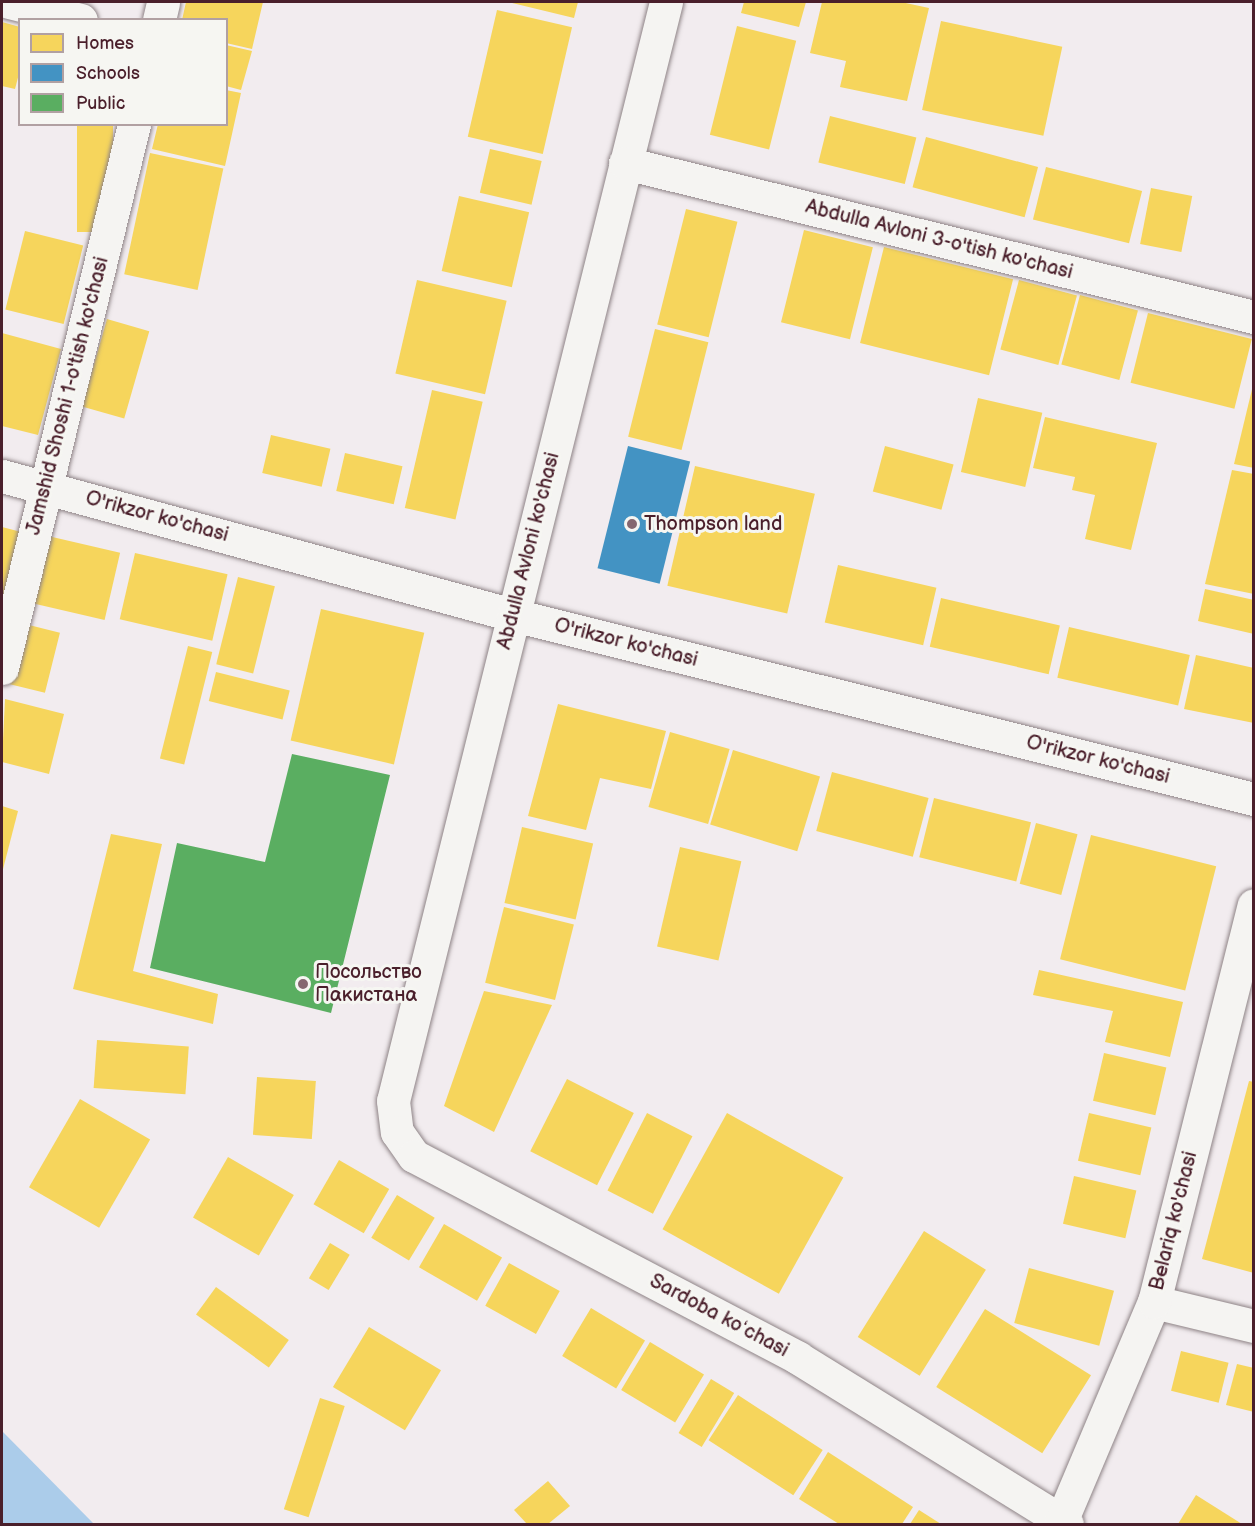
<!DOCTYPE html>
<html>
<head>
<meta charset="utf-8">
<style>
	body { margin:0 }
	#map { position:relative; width:1255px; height:1526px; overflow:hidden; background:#f2ecef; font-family:"Balsamiq Sans",sans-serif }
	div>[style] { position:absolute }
	.water>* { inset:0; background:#abccea }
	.homes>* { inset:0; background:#f6d55c; transform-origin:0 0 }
	.schools>* { inset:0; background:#4393c3; transform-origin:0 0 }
	.public>* { inset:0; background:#5aae61 }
	.roads { filter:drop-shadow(0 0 2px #8e8386) drop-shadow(0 0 2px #8e8386) }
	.minor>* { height:33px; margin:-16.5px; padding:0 16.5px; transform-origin:16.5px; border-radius:16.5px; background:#f5f4f2 }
	.dots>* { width:16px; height:16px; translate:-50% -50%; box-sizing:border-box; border:3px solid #f6f6f2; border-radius:50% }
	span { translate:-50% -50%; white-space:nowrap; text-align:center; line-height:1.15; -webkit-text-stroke:6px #f6f6f2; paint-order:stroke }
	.street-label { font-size:20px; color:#4a1f2b }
	.poi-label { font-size:20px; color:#4a1f2b }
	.left { translate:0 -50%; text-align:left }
	.frame { position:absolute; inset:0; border:3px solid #4a1f2b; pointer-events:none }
	.legend { position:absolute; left:18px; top:18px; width:210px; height:108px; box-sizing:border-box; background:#f6f6f2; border:2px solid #b1a0a2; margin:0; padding:8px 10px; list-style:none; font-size:18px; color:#4a1f2b }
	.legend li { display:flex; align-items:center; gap:12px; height:30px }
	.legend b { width:30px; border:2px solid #b1a0a2 }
</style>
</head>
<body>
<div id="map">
	<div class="water">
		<div style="clip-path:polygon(2px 1431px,94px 1524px,2px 1524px)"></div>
	</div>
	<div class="homes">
		<div style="clip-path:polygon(186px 2px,263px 2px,252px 49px,226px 43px,226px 20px,182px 20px)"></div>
		<div style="clip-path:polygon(508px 2px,578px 2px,574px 18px)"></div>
		<div style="clip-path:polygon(744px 2px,806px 2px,799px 27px,741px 13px)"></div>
		<div style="clip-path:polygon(822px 2px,901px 2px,929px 8px,907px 101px,840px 87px,846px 61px,810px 53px)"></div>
		<div style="left:497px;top:10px;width:77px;height:130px;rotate:13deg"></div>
		<div style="left:941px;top:21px;width:124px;height:91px;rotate:12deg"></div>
		<div style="clip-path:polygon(2px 22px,20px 27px,20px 70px,15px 89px,2px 86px)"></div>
		<div style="left:737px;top:26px;width:61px;height:112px;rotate:14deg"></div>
		<div style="clip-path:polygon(226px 45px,252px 51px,241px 90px,226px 86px)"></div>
		<div style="clip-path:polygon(226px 90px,241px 93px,225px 166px,152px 149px,158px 124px,226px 124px)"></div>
		<div style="left:830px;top:116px;width:89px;height:48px;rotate:14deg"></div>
		<div style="left:77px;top:124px;width:36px;height:108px"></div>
		<div style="left:926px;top:137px;width:116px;height:52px;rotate:15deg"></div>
		<div style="left:490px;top:149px;width:53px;height:45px;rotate:13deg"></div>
		<div style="left:150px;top:153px;width:75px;height:124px;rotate:12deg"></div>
		<div style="left:1046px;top:167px;width:99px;height:54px;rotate:14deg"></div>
		<div style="left:1151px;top:188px;width:42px;height:57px;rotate:11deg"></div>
		<div style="left:459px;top:196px;width:72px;height:77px;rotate:13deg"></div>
		<div style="left:686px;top:209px;width:53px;height:119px;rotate:14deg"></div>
		<div style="left:804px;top:230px;width:71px;height:95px;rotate:14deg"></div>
		<div style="left:25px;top:231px;width:60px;height:81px;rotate:14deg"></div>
		<div style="left:884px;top:247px;width:133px;height:99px;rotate:14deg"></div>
		<div style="left:417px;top:280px;width:92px;height:96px;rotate:13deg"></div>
		<div style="left:1019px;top:280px;width:60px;height:72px;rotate:15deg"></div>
		<div style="left:1080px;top:295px;width:60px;height:72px;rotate:15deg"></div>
		<div style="left:1148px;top:313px;width:107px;height:72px;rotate:14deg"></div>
		<div style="left:107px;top:319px;width:44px;height:91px;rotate:16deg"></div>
		<div style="left:655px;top:329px;width:55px;height:111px;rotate:14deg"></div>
		<div style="clip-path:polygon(2px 333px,61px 349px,38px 435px,2px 426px)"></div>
		<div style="clip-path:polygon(1254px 381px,1254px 468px,1234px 464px)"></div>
		<div style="left:432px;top:390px;width:52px;height:121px;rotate:13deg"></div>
		<div style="left:978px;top:398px;width:66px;height:76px;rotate:13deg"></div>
		<div style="clip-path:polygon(1045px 417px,1157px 443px,1131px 550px,1085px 539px,1095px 495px,1072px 490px,1075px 477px,1033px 468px)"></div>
		<div style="left:271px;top:435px;width:61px;height:39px;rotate:13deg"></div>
		<div style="left:885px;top:446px;width:71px;height:47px;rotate:15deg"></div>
		<div style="left:345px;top:453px;width:59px;height:39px;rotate:13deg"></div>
		<div style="left:695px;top:466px;width:123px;height:123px;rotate:13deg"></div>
		<div style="clip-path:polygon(1232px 470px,1254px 474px,1254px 594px,1205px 584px)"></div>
		<div style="clip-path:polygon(2px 527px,29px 534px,2px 606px)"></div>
		<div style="left:48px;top:536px;width:74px;height:69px;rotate:13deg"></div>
		<div style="left:135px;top:553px;width:95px;height:68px;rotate:13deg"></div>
		<div style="left:838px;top:565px;width:101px;height:59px;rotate:13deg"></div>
		<div style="left:238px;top:577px;width:38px;height:90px;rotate:14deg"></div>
		<div style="clip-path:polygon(1205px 589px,1254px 600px,1254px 634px,1198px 621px)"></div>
		<div style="left:941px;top:598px;width:122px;height:50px;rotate:13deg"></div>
		<div style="left:321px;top:609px;width:106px;height:135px;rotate:13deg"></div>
		<div style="left:25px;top:624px;width:36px;height:62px;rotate:14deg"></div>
		<div style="left:1069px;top:627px;width:124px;height:52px;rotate:13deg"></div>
		<div style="left:188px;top:646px;width:25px;height:116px;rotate:14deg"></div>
		<div style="clip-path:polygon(1196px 655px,1254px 668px,1254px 723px,1184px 709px)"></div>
		<div style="left:216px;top:672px;width:76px;height:30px;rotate:14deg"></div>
		<div style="clip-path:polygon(5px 699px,64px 714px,49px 774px,2px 762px)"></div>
		<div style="clip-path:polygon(558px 704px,666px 731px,651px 789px,600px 778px,586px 830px,528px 816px)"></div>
		<div style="left:670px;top:732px;width:62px;height:78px;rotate:16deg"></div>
		<div style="left:733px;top:750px;width:91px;height:78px;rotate:17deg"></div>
		<div style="left:832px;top:772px;width:100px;height:61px;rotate:15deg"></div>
		<div style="left:934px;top:798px;width:100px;height:61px;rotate:14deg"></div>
		<div style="clip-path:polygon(2px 806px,18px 811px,2px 873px)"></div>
		<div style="left:1036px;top:823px;width:43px;height:63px;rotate:15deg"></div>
		<div style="left:522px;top:827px;width:73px;height:78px;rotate:13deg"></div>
		<div style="clip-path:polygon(111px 834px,162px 844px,133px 971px,218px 994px,213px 1024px,73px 989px)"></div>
		<div style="left:1091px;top:835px;width:129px;height:128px;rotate:14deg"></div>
		<div style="left:680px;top:847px;width:63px;height:102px;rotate:13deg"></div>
		<div style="left:504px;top:907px;width:72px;height:78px;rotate:14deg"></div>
		<div style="clip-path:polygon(1039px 970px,1183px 1002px,1170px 1057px,1105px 1042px,1113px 1011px,1033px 995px)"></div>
		<div style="clip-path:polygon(484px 991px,552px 1005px,494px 1132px,444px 1106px)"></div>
		<div style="left:97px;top:1040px;width:92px;height:48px;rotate:4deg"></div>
		<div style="left:1104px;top:1053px;width:64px;height:49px;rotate:13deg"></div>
		<div style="left:257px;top:1077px;width:59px;height:58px;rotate:4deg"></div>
		<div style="left:567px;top:1079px;width:75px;height:81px;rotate:27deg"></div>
		<div style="clip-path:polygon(1249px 1081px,1254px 1082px,1254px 1273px,1202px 1259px)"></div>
		<div style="left:80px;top:1099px;width:81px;height:102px;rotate:30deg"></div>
		<div style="left:647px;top:1113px;width:51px;height:87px;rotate:27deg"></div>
		<div style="left:727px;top:1113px;width:133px;height:133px;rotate:29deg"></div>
		<div style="left:1089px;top:1113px;width:64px;height:49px;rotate:13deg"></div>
		<div style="left:228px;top:1157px;width:76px;height:70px;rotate:30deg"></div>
		<div style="left:339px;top:1160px;width:58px;height:51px;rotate:30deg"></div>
		<div style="left:1074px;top:1176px;width:64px;height:49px;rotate:13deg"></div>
		<div style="left:397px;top:1195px;width:44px;height:50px;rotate:31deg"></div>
		<div style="left:444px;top:1224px;width:67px;height:50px;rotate:30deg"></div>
		<div style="left:924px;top:1231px;width:73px;height:125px;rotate:32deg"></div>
		<div style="left:330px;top:1243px;width:23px;height:41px;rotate:31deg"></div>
		<div style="left:509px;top:1263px;width:58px;height:49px;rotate:29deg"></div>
		<div style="left:1029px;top:1268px;width:88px;height:57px;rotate:15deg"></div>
		<div style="left:216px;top:1287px;width:90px;height:34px;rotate:36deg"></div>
		<div style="left:591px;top:1308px;width:63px;height:56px;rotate:31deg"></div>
		<div style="left:985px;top:1309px;width:125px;height:92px;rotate:32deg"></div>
		<div style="left:369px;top:1327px;width:84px;height:70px;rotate:31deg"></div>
		<div style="left:650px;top:1342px;width:63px;height:56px;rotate:31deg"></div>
		<div style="left:1181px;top:1351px;width:49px;height:41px;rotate:14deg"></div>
		<div style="clip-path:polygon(1237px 1364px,1254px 1368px,1254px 1412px,1226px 1405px)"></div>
		<div style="left:711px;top:1379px;width:27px;height:63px;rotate:31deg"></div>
		<div style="left:738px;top:1395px;width:101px;height:54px;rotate:33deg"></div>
		<div style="left:320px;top:1398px;width:26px;height:117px;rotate:18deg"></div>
		<div style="clip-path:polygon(828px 1452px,913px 1507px,902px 1524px,839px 1524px,799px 1499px)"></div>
		<div style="clip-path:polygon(548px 1481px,570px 1506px,548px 1524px,527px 1524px,514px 1510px)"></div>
		<div style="clip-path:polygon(1196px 1495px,1242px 1524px,1178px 1524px)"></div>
		<div style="clip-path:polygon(919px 1510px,941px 1524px,910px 1524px)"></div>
	</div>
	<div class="schools">
		<div style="left:628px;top:446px;width:64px;height:126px;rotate:14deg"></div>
	</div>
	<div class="public">
		<div style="clip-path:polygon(292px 754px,390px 775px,331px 1013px,150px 968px,177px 843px,265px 862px)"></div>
	</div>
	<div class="roads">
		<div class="minor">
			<div style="left:9px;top:2px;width:74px;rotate:14deg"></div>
			<div style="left:666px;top:2px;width:1132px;rotate:103.95deg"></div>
			<div style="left:393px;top:1101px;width:31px;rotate:83deg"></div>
			<div style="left:397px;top:1132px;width:29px;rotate:55deg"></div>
			<div style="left:414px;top:1156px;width:434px;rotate:27.7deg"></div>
			<div style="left:798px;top:1358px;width:316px;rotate:31.7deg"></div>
			<div style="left:159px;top:20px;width:18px;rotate:-77deg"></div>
			<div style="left:625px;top:163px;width:648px;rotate:13.76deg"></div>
			<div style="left:2px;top:476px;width:530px;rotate:15.22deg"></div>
			<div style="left:513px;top:615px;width:764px;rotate:13.95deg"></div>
			<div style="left:2px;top:668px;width:560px;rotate:-76.36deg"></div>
			<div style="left:1154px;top:1302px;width:103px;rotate:13.5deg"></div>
			<div style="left:1060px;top:1524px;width:241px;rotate:-67.1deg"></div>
			<div style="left:1154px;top:1302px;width:409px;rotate:-75.9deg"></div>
		</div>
	</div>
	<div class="dots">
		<div style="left:632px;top:524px;background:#856770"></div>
		<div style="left:303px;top:984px;background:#856770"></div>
	</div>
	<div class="street-label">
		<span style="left:939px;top:240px;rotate:14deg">Abdulla Avloni 3-o'tish ko'chasi</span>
		<span style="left:68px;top:396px;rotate:-76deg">Jamshid Shoshi 1-o'tish ko'chasi</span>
		<span style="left:157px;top:517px;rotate:15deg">O'rikzor ko'chasi</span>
		<span style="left:529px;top:551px;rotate:-76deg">Abdulla Avloni ko'chasi</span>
		<span style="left:626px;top:643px;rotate:14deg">O'rikzor ko'chasi</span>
		<span style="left:1098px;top:760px;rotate:14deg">O'rikzor ko'chasi</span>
		<span style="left:1174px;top:1221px;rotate:-76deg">Belariq ko'chasi</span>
		<span style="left:719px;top:1316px;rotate:28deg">Sardoba koʻchasi</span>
	</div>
	<div class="poi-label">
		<span class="left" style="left:644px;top:524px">Thompson land</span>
		<span class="left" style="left:315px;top:984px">Посольство<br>Пакистана</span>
	</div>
	<div class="frame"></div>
	<ul class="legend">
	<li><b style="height:16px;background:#f6d55c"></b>Homes</li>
	<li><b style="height:16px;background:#4393c3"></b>Schools</li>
	<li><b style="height:16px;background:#5aae61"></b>Public</li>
	</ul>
</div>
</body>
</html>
